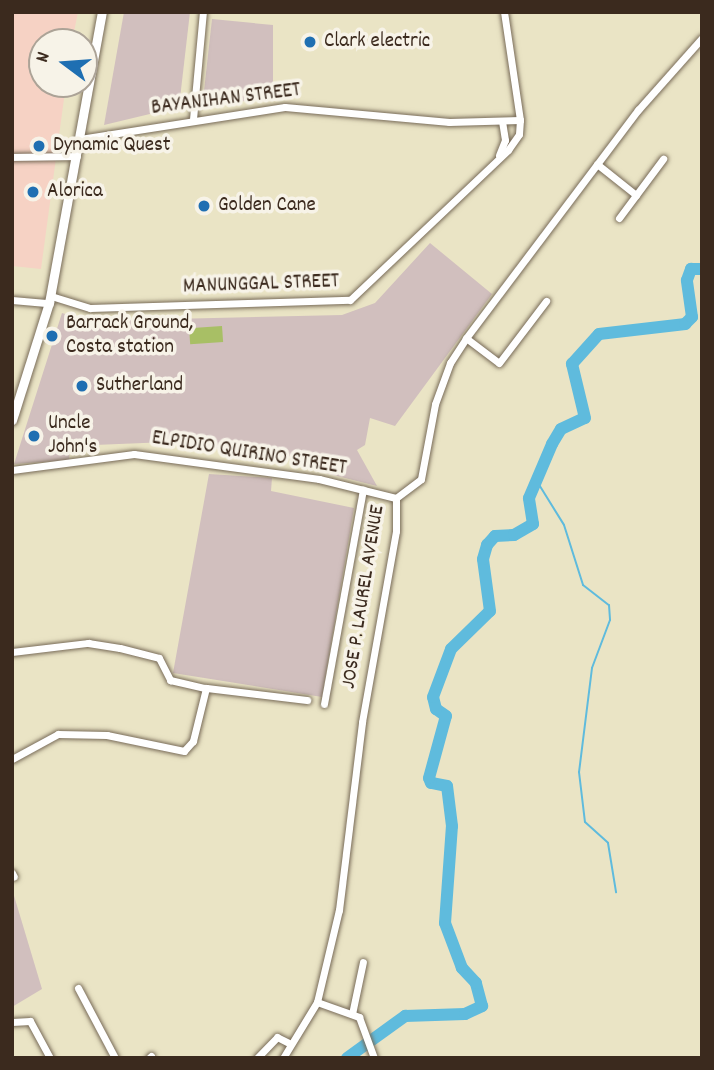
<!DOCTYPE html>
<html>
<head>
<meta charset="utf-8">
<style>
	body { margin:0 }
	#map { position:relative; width:714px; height:1070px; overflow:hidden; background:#eae4c5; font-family:Dekko,sans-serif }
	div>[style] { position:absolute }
	.built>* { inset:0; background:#f6d2c4 }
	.industrial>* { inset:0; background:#d1bfbe }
	.green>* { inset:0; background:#a8bf65; transform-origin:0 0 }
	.stream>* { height:2px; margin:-1px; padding:0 1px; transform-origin:1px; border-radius:1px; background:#5fbbdd }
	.river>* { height:12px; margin:-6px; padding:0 6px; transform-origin:6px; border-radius:6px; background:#5fbbdd }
	.roads { filter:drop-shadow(0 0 2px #786b58) drop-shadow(0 0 2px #786b58) }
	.minor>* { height:7px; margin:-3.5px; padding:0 3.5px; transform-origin:3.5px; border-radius:3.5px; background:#fff }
	.major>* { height:9px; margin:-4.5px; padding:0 4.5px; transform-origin:4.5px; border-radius:4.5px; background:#fff }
	.dots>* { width:19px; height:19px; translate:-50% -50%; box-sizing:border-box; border:4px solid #f7f3e8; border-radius:50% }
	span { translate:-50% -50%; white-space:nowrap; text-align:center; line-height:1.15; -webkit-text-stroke:7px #f7f3e8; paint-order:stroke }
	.poi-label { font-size:21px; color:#3b2a1e }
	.left { translate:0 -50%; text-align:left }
	.street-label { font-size:21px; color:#3b2a1e }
	.frame { position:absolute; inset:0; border:14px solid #3b2a1e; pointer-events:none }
	.north { position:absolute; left:28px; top:28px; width:70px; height:70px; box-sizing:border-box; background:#f7f3e8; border:2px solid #aca397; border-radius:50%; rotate:286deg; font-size:19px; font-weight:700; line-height:28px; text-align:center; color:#3b2a1e }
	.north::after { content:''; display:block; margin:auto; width:24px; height:32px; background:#1f6fb2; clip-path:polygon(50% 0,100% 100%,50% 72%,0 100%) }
</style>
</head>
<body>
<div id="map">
	<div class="built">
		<div style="clip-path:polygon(12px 12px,78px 12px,72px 42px,42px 42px,42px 84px,66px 84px,41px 269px,12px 266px)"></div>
	</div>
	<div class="industrial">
		<div style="clip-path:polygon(124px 12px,190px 12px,179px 107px,104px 125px)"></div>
		<div style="clip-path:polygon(212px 19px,273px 25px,273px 97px,209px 106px,203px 100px)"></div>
		<div style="clip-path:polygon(430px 243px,492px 294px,395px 426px,370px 418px,365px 445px,357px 450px,377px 486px,325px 473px,329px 461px,168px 442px,70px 446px,69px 460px,14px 464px,62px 313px,87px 321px,342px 315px,375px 303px)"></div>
		<div style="clip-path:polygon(209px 474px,272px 478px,271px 491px,354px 508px,322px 697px,173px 673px)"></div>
		<div style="clip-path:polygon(12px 889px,42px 989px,12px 1007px)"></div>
	</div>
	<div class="green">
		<div style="left:222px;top:326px;width:16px;height:33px;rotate:86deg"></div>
	</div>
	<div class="stream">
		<div style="left:538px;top:483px;width:49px;rotate:58.2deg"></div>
		<div style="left:564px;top:525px;width:63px;rotate:72.4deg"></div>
		<div style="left:583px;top:585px;width:33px;rotate:38deg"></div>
		<div style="left:609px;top:605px;width:15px;rotate:86deg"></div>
		<div style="left:610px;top:620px;width:51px;rotate:110.6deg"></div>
		<div style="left:592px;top:668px;width:105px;rotate:97.1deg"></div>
		<div style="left:579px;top:772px;width:50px;rotate:83.2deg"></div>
		<div style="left:585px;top:822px;width:31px;rotate:42deg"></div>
		<div style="left:608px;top:843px;width:50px;rotate:80.7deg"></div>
	</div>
	<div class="river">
		<div style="left:347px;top:1058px;width:72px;rotate:-35.9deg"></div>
		<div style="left:405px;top:1016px;width:60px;rotate:-1.9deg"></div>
		<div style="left:465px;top:1014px;width:19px;rotate:-25deg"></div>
		<div style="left:482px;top:1006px;width:24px;rotate:-105deg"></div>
		<div style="left:476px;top:983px;width:21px;rotate:-133deg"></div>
		<div style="left:462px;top:968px;width:48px;rotate:-110.7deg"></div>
		<div style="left:445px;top:923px;width:97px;rotate:-85.9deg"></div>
		<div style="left:452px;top:826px;width:40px;rotate:-97.1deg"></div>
		<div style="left:447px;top:786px;width:16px;rotate:-169deg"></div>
		<div style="left:431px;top:783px;width:5px;rotate:-112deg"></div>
		<div style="left:429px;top:778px;width:64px;rotate:-74.7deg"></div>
		<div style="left:446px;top:716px;width:12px;rotate:-145deg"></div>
		<div style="left:436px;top:709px;width:12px;rotate:-104deg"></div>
		<div style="left:433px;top:697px;width:51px;rotate:-69.4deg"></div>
		<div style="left:451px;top:649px;width:54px;rotate:-44.3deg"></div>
		<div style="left:490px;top:611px;width:52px;rotate:-97.7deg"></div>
		<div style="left:483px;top:559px;width:15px;rotate:-74deg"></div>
		<div style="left:487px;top:545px;width:12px;rotate:-48deg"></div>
		<div style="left:495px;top:536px;width:19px;rotate:-3deg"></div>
		<div style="left:514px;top:535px;width:22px;rotate:-30deg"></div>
		<div style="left:533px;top:524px;width:26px;rotate:-99deg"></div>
		<div style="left:529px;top:498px;width:59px;rotate:-66.9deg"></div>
		<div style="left:552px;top:444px;width:17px;rotate:-59deg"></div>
		<div style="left:561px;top:429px;width:26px;rotate:-25deg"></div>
		<div style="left:585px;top:418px;width:56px;rotate:-103.5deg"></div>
		<div style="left:572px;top:364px;width:40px;rotate:-48deg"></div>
		<div style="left:599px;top:334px;width:87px;rotate:-6.6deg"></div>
		<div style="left:685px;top:324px;width:10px;rotate:-45deg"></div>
		<div style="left:692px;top:317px;width:37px;rotate:-98deg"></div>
		<div style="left:687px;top:280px;width:12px;rotate:-70deg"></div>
		<div style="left:691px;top:269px;width:11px"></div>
	</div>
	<div class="roads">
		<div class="minor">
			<div style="left:193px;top:119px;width:107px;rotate:-84.7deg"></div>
			<div style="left:80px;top:139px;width:207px;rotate:-8.9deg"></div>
			<div style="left:285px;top:107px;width:165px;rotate:5.2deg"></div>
			<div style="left:449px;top:122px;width:71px;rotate:-1.6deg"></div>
			<div style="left:520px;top:120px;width:109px;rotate:-98.4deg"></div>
			<div style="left:499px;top:155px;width:16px;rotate:-68deg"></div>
			<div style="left:505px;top:140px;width:18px;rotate:-99deg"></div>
			<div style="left:12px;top:157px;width:65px;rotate:-0.9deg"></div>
			<div style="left:597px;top:164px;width:50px;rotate:38.5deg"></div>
			<div style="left:619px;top:218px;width:74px;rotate:-53.3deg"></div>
			<div style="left:51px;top:296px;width:41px;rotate:17.1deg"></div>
			<div style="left:90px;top:308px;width:260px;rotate:-1.8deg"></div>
			<div style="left:350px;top:300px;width:218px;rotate:-43.5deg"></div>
			<div style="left:508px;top:150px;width:19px;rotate:-55deg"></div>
			<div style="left:519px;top:134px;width:14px;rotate:-86deg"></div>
			<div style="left:12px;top:300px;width:37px;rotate:5deg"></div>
			<div style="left:466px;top:338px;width:41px;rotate:37.1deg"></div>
			<div style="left:499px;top:363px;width:78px;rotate:-52.8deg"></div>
			<div style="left:12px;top:470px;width:123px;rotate:-7.5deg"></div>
			<div style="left:134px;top:454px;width:187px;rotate:7.7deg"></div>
			<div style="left:319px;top:479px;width:79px;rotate:13.9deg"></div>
			<div style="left:396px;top:498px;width:31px;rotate:-37deg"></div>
			<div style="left:421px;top:479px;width:76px;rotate:-79.4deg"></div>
			<div style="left:435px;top:404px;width:44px;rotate:-69.9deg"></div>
			<div style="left:450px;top:363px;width:30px;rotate:-57deg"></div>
			<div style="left:466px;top:338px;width:286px;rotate:-53deg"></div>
			<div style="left:638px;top:110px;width:96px;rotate:-48.4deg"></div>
			<div style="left:12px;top:652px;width:77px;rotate:-6.8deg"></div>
			<div style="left:88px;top:643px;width:32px;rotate:9deg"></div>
			<div style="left:120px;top:648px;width:40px;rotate:14.4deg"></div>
			<div style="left:159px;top:658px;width:25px;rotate:63deg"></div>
			<div style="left:170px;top:680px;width:37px;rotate:13deg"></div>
			<div style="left:206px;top:688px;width:55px;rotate:103.8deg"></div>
			<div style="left:193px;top:741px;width:13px;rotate:132deg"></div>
			<div style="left:184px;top:751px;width:79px;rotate:-168.3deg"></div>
			<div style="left:107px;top:735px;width:49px;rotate:-178.8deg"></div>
			<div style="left:58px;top:734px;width:52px;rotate:151.5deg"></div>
			<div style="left:206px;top:688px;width:102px;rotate:6.8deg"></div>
			<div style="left:324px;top:704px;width:218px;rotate:-79.7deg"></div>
			<div style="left:12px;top:873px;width:4px;rotate:63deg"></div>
			<div style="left:78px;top:988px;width:79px;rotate:62.1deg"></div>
			<div style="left:317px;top:1002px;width:45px;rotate:19.7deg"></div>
			<div style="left:359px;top:1017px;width:44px;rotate:69.9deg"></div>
			<div style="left:352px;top:1014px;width:53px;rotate:-78.1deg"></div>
			<div style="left:12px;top:1022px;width:18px;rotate:-3deg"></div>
			<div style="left:30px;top:1021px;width:42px;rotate:61.6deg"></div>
			<div style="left:149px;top:1058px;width:3px;rotate:-45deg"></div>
			<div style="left:257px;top:1058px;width:29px;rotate:-46deg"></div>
			<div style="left:277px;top:1037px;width:13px;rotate:27deg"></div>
			<div style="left:283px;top:1058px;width:66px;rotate:-58.7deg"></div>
			<div style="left:317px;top:1002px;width:95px;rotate:-76.6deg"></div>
			<div style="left:339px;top:910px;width:189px;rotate:-83deg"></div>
			<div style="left:362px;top:722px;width:194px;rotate:-79.9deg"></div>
			<div style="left:396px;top:531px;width:33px;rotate:-90deg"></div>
		</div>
		<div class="major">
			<div style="left:12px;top:420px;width:123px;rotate:-72.5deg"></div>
			<div style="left:49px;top:303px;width:296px;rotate:-79.7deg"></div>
		</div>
	</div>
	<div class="dots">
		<div style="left:310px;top:42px;background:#1f6fb2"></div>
		<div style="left:39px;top:146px;background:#1f6fb2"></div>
		<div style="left:33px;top:192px;background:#1f6fb2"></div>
		<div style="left:204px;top:206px;background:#1f6fb2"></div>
		<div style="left:52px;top:336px;background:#1f6fb2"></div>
		<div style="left:82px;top:386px;background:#1f6fb2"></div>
		<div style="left:34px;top:436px;background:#1f6fb2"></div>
	</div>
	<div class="poi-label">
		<span class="left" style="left:324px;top:42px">Clark electric</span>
		<span class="left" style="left:53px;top:146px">Dynamic Quest</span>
		<span class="left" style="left:47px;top:192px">Alorica</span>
		<span class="left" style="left:218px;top:206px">Golden Cane</span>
		<span class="left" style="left:66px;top:336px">Barrack Ground,<br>Costa station</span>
		<span class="left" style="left:96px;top:386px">Sutherland</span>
		<span class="left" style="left:48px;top:436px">Uncle<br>John's</span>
	</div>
	<div class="street-label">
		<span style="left:226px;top:100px;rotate:-7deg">BAYANIHAN STREET</span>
		<span style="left:261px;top:285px;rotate:-2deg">MANUNGGAL STREET</span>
		<span style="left:249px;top:454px;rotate:9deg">ELPIDIO QUIRINO STREET</span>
		<span style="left:364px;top:597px;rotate:-81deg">JOSE P. LAUREL AVENUE</span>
	</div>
	<div class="frame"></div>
	<div class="north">N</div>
</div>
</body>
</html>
